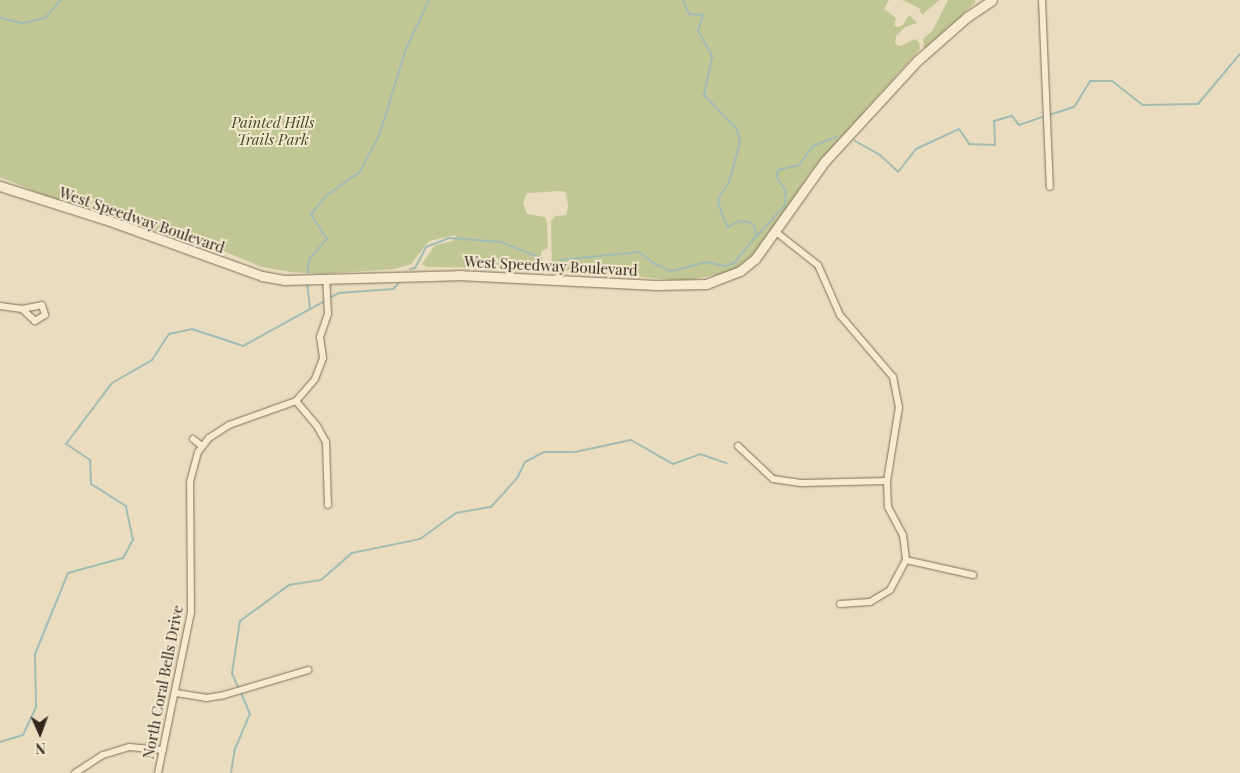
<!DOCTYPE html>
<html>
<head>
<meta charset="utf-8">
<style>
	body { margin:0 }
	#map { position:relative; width:1240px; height:773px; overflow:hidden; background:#eaddbf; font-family:"Playfair Display",serif }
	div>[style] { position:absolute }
	.green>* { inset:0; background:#c1c794 }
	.stream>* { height:2px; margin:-1px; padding:0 1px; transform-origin:1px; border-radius:1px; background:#a2bcb4 }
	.roads { filter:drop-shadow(0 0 1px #816e59) drop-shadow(0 0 1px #816e59) }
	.street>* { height:6px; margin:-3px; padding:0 3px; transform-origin:3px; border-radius:3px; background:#f6ebd1 }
	.secondary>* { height:9px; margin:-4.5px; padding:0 4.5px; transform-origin:4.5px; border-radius:4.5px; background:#f6ebd1 }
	span { translate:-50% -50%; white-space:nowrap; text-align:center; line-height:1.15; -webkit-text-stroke:4px #f2e8ce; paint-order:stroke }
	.park-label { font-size:15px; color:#434d24; font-style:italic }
	.street-label { font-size:15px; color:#32271c }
	.north { position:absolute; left:15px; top:708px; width:50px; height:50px; -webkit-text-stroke:4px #f2e8ce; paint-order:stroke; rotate:178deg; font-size:14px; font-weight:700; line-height:20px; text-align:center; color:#32271c }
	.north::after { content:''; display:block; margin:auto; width:18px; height:22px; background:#32271c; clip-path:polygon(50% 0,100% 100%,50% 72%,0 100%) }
</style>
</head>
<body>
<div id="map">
	<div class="green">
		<div style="clip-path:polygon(0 0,889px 0,884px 9px,896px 18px,894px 25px,897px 27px,903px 25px,909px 15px,917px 23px,905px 27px,896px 36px,895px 44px,901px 46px,915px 39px,919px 42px,920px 49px,812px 170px,760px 249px,744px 265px,728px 273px,682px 281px,582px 271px,552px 271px,551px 221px,555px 216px,566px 215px,568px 206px,566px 193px,562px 191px,527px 193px,523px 203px,527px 214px,545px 217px,547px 222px,548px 248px,541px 251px,542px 265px,537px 268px,427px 267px,422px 264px,435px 245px,453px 241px,456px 235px,429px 241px,411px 264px,395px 269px,322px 274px,291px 272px,262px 267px,179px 233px,175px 237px,167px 234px,46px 196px,0 177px)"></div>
		<div style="clip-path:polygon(902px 0,939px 0,922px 15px,919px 8px)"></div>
		<div style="clip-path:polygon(948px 0,975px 0,975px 3px,924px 49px,923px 39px,933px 30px)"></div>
	</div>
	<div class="stream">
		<div style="left:0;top:18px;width:23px;rotate:13deg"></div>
		<div style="left:22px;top:23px;width:24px;rotate:-12deg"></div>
		<div style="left:45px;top:18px;width:24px;rotate:-48deg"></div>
		<div style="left:1049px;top:115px;width:26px;rotate:-18deg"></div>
		<div style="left:1074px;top:107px;width:31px;rotate:-58deg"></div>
		<div style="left:1090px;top:81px;width:22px"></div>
		<div style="left:1112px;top:81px;width:39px;rotate:38deg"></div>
		<div style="left:1143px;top:105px;width:55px;rotate:-1deg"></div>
		<div style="left:1198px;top:104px;width:65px;rotate:-50deg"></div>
		<div style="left:855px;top:141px;width:29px;rotate:29deg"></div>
		<div style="left:880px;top:155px;width:25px;rotate:43deg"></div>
		<div style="left:898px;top:172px;width:29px;rotate:-52deg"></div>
		<div style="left:916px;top:149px;width:47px;rotate:-24.9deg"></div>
		<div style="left:959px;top:129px;width:18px;rotate:56deg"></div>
		<div style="left:969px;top:144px;width:26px;rotate:2deg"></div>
		<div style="left:995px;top:145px;width:24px;rotate:-92deg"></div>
		<div style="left:994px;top:121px;width:19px;rotate:-16deg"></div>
		<div style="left:1012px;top:116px;width:11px;rotate:52deg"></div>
		<div style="left:1019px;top:125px;width:28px;rotate:-19deg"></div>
		<div style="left:757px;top:236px;width:42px;rotate:-47.9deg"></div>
		<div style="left:785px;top:205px;width:13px;rotate:-86deg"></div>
		<div style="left:786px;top:192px;width:17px;rotate:-121deg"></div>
		<div style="left:777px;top:177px;width:7px;rotate:-82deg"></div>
		<div style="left:778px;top:170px;width:22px;rotate:-13deg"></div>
		<div style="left:799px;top:165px;width:24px;rotate:-54deg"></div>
		<div style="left:813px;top:146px;width:26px;rotate:-21deg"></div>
		<div style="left:560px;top:260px;width:79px;rotate:-5.8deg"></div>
		<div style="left:639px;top:252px;width:20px;rotate:37deg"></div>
		<div style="left:655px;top:264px;width:17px;rotate:24deg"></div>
		<div style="left:671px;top:271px;width:36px;rotate:-14deg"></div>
		<div style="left:706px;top:262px;width:19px;rotate:12deg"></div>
		<div style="left:725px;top:266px;width:9px;rotate:-18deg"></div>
		<div style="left:734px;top:263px;width:35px;rotate:-51deg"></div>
		<div style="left:756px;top:236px;width:10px;rotate:-96deg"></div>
		<div style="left:755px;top:226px;width:8px;rotate:-150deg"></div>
		<div style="left:748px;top:222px;width:9px;rotate:-174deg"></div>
		<div style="left:739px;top:221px;width:13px;rotate:151deg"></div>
		<div style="left:728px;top:227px;width:17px;rotate:-115deg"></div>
		<div style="left:721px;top:212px;width:13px;rotate:-103deg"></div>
		<div style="left:718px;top:199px;width:20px;rotate:-57deg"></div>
		<div style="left:729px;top:182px;width:41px;rotate:-74.6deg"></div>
		<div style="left:740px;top:142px;width:13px;rotate:-103deg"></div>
		<div style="left:737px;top:129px;width:47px;rotate:-134.1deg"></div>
		<div style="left:704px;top:95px;width:40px;rotate:-78deg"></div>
		<div style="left:712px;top:56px;width:29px;rotate:-119deg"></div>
		<div style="left:698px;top:31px;width:17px;rotate:-73deg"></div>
		<div style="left:703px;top:15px;width:14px;rotate:-176deg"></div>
		<div style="left:689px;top:14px;width:15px;rotate:-113deg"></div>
		<div style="left:410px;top:269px;width:5px;rotate:-11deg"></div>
		<div style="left:415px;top:268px;width:24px;rotate:-62deg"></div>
		<div style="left:426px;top:247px;width:25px;rotate:-21deg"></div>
		<div style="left:449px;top:238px;width:52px;rotate:4.4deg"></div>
		<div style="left:501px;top:242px;width:43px;rotate:21.8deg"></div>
		<div style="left:308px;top:273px;width:14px;rotate:-86deg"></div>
		<div style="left:309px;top:259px;width:27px;rotate:-48deg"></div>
		<div style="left:327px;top:239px;width:30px;rotate:-123deg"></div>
		<div style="left:311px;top:214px;width:25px;rotate:-50deg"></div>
		<div style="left:327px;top:195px;width:39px;rotate:-35deg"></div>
		<div style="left:359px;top:173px;width:42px;rotate:-61.6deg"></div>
		<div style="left:379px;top:136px;width:91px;rotate:-72.8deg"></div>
		<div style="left:406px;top:49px;width:54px;rotate:-64.9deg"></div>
		<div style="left:307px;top:283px;width:25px;rotate:83deg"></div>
		<div style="left:331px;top:297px;width:9px;rotate:-27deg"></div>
		<div style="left:339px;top:293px;width:54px;rotate:-4.2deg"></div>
		<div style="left:393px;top:289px;width:7px;rotate:-45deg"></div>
		<div style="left:239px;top:689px;width:17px;rotate:-114deg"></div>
		<div style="left:232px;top:673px;width:53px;rotate:-81.3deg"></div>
		<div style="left:240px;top:621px;width:61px;rotate:-36.3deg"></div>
		<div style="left:289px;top:585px;width:32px;rotate:-9deg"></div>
		<div style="left:321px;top:580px;width:41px;rotate:-41.1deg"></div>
		<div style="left:352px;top:553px;width:69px;rotate:-11.6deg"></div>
		<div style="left:420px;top:539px;width:44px;rotate:-35.8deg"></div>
		<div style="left:456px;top:513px;width:36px;rotate:-10deg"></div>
		<div style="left:491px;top:507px;width:39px;rotate:-48deg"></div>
		<div style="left:517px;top:478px;width:18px;rotate:-63deg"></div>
		<div style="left:525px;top:462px;width:21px;rotate:-28deg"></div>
		<div style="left:544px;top:452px;width:31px"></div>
		<div style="left:575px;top:452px;width:57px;rotate:-12.1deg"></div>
		<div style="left:631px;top:440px;width:48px;rotate:29.7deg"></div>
		<div style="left:673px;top:464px;width:29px;rotate:-20deg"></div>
		<div style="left:700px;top:454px;width:28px;rotate:19deg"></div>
		<div style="left:0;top:742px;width:24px;rotate:-17deg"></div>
		<div style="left:23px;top:735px;width:31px;rotate:-65deg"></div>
		<div style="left:36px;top:707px;width:53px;rotate:-91.1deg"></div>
		<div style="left:35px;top:654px;width:87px;rotate:-67.8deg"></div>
		<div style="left:68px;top:573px;width:57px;rotate:-15.3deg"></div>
		<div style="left:123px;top:558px;width:21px;rotate:-61deg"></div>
		<div style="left:133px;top:540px;width:35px;rotate:-102deg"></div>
		<div style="left:126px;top:506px;width:41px;rotate:-147.8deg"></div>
		<div style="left:91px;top:484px;width:24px;rotate:-92deg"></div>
		<div style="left:90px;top:460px;width:29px;rotate:-146deg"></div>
		<div style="left:66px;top:444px;width:76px;rotate:-53deg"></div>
		<div style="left:112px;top:383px;width:46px;rotate:-29.9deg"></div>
		<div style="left:152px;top:360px;width:31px;rotate:-57deg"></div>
		<div style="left:169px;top:334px;width:24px;rotate:-12deg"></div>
		<div style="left:192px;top:329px;width:54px;rotate:18.4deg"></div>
		<div style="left:243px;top:346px;width:91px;rotate:-28.8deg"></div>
		<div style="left:231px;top:773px;width:24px;rotate:-81deg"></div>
		<div style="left:235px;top:749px;width:38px;rotate:-67deg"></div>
		<div style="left:250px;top:714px;width:23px;rotate:-113deg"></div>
	</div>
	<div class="roads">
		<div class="street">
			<div style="left:1042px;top:0;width:187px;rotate:87.6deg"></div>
			<div style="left:776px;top:232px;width:53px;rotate:38.2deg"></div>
			<div style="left:818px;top:265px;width:55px;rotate:66.3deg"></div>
			<div style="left:840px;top:315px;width:82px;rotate:49.5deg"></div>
			<div style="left:893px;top:377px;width:31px;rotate:79deg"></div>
			<div style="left:899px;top:407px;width:75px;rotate:99.2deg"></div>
			<div style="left:887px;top:481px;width:26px;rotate:88deg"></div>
			<div style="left:888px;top:507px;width:32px;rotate:62deg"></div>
			<div style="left:903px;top:535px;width:25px;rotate:83deg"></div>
			<div style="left:906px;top:560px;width:34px;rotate:118deg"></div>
			<div style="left:890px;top:590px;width:23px;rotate:149deg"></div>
			<div style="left:870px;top:602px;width:30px;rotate:176deg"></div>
			<div style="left:0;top:306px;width:22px;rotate:8deg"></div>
			<div style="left:22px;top:309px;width:20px;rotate:-11deg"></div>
			<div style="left:42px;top:305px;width:10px;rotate:73deg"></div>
			<div style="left:45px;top:315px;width:12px;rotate:149deg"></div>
			<div style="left:35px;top:321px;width:18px;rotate:-137deg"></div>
			<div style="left:296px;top:401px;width:33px;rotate:50deg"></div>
			<div style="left:317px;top:426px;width:18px;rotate:61deg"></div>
			<div style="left:326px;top:442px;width:63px;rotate:88.2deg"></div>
			<div style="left:193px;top:439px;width:11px;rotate:38deg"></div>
			<div style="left:738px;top:446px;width:48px;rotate:43.3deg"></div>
			<div style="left:773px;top:479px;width:30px;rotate:8deg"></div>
			<div style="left:803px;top:483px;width:84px;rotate:-1.4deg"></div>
			<div style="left:906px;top:560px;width:69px;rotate:12.6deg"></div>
			<div style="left:176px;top:693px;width:30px;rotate:9deg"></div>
			<div style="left:206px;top:698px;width:18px;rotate:-9deg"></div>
			<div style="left:224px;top:695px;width:88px;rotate:-16.6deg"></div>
			<div style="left:75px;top:773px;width:33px;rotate:-33deg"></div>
			<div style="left:103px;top:755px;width:27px;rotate:-17deg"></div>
			<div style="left:129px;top:747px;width:34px;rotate:5deg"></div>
			<div style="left:158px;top:773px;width:164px;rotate:-78.4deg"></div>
			<div style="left:191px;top:612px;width:130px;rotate:-90.4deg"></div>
			<div style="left:190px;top:482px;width:31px;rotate:-75deg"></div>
			<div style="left:198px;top:452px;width:18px;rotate:-52deg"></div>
			<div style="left:209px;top:438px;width:24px;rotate:-33deg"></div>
			<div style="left:229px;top:425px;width:71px;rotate:-19.7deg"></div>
			<div style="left:296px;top:401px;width:29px;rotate:-49deg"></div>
			<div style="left:315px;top:379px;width:22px;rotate:-69deg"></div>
			<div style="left:323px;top:358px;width:21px;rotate:-98deg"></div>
			<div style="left:320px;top:337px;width:24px;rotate:-71deg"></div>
			<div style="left:328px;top:314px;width:35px;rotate:-93deg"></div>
		</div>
		<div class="secondary">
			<div style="left:0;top:186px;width:115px;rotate:17.7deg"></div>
			<div style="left:110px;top:221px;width:162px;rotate:19.9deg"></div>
			<div style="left:262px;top:276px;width:22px;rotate:10deg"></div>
			<div style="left:284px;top:280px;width:174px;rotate:-1.6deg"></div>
			<div style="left:458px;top:275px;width:198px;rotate:2.9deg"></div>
			<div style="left:656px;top:285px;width:50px;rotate:-1.1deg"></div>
			<div style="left:706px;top:284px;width:36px;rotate:-21deg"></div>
			<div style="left:740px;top:271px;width:19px;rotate:-39deg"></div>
			<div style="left:755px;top:259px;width:120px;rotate:-54.5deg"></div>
			<div style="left:825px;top:161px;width:137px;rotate:-47.4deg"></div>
			<div style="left:918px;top:60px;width:65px;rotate:-41.3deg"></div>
			<div style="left:967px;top:17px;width:30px;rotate:-34deg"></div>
		</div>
	</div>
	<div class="park-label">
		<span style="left:273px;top:131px">Painted Hills<br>Trails Park</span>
	</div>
	<div class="street-label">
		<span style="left:142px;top:220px;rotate:19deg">West Speedway Boulevard</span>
		<span style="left:551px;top:266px;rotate:3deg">West Speedway Boulevard</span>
		<span style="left:163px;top:682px;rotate:-79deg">North Coral Bells Drive</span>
	</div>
	<div class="north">N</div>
</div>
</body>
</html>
